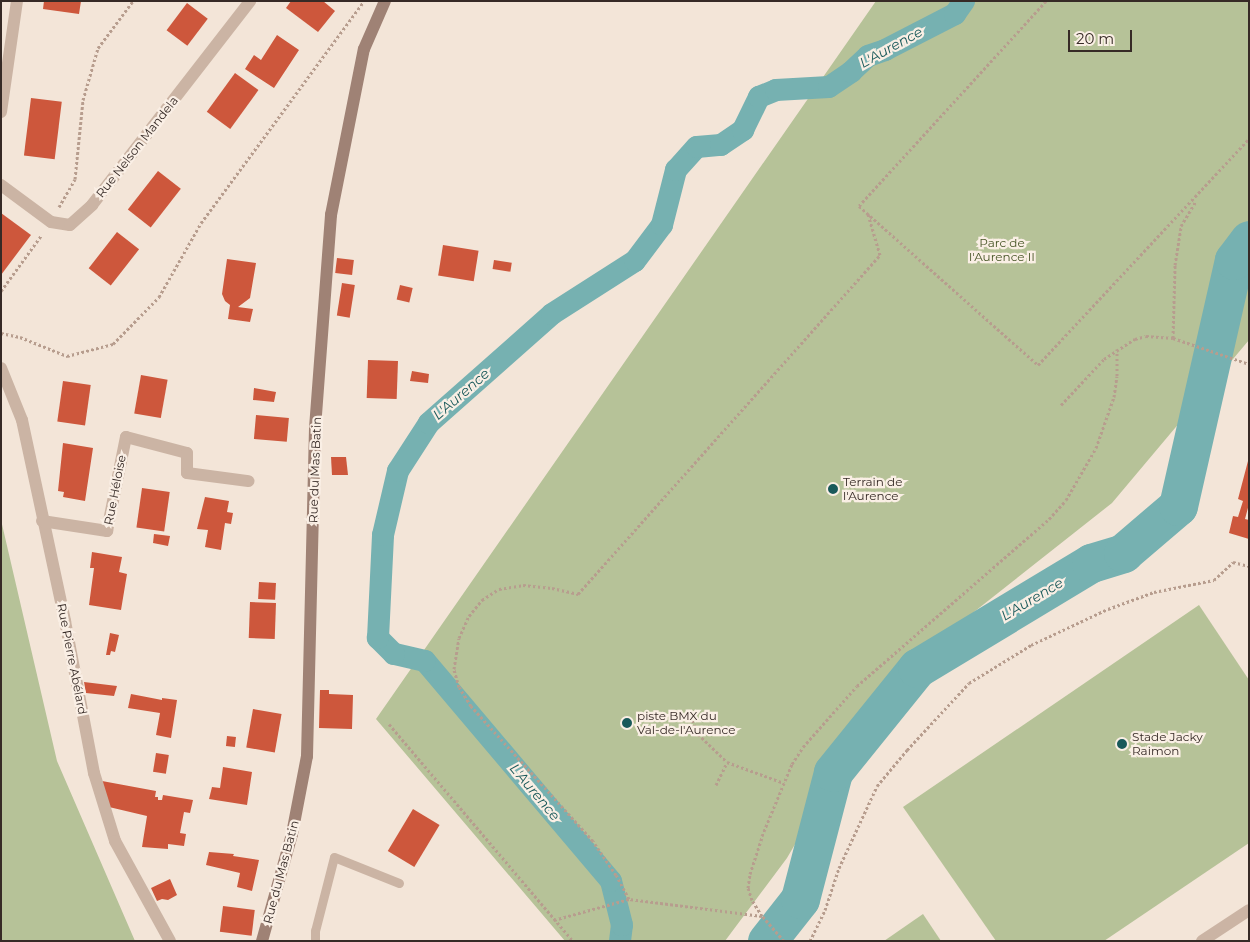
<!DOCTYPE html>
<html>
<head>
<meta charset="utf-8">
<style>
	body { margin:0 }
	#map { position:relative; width:1250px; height:942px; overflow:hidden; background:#f3e5d8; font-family:Montserrat,sans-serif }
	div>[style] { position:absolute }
	.green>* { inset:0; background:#b6c298 }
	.canal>* { height:22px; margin:-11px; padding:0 11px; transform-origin:11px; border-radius:11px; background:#76b1b1 }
	.river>* { height:39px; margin:-19.5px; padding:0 19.5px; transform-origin:19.5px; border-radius:19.5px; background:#76b1b1 }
	.building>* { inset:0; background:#cd573c; transform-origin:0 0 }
	.path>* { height:3px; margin-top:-1.5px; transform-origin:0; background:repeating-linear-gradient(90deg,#b79d8e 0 2.5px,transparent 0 5px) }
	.lane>* { height:9px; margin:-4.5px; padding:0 4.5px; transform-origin:4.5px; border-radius:4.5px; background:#cbb4a4 }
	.street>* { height:12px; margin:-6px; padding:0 6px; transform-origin:6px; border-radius:6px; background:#cbb4a4 }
	.secondary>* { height:12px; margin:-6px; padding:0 6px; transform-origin:6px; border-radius:6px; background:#9f8275 }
	.dots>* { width:14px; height:14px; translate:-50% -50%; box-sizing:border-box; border:2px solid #faefe5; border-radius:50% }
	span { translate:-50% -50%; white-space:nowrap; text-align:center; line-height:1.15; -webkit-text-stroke:4.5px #faefe5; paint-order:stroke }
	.street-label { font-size:12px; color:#362a26 }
	.park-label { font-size:12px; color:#485628 }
	.poi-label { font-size:12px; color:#362a26 }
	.left { translate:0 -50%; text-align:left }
	.water-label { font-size:14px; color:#19595a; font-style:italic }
	.frame { position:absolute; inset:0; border:2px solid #362a26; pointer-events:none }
	.scale { position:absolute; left:1068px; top:30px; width:64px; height:22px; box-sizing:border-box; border:2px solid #362a26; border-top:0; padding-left:6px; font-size:15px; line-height:18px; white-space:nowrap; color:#362a26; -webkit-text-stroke:4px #faefe5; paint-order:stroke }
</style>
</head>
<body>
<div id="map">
	<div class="green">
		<div style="clip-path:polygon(876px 1px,1249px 1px,1249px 340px,1112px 503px,894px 675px,787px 858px,725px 941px,565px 941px,376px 719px)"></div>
		<div style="clip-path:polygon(1px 520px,57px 761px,135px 941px,1px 941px)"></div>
		<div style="clip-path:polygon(1199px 605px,1249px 680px,1249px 843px,1104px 941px,996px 941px,903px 807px)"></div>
		<div style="clip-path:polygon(923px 914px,941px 941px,884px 941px)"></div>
	</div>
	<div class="canal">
		<div style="left:620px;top:941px;width:16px;rotate:-83deg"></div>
		<div style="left:622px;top:925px;width:45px;rotate:-104deg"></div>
		<div style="left:611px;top:881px;width:288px;rotate:-130.2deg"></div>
		<div style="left:425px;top:661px;width:32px;rotate:-167deg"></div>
		<div style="left:394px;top:654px;width:23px;rotate:-135deg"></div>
		<div style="left:378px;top:638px;width:103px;rotate:-87.2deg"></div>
		<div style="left:383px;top:535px;width:66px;rotate:-76.8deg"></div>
		<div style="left:398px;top:471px;width:57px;rotate:-57.1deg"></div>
		<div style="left:429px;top:423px;width:164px;rotate:-41.5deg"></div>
		<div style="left:552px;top:314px;width:98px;rotate:-32.6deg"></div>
		<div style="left:635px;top:261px;width:45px;rotate:-53.1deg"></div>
		<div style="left:662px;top:225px;width:57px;rotate:-75.7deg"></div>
		<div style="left:676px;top:170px;width:31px;rotate:-48deg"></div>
		<div style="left:697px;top:147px;width:24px;rotate:-5deg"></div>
		<div style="left:721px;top:145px;width:27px;rotate:-34deg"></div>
		<div style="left:743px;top:130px;width:37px;rotate:-64deg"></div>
		<div style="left:759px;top:97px;width:18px;rotate:-22deg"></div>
		<div style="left:776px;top:90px;width:53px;rotate:-3.2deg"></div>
		<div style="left:829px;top:87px;width:27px;rotate:-34deg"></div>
		<div style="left:851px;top:72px;width:23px;rotate:-43deg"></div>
		<div style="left:868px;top:56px;width:18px;rotate:-19deg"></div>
		<div style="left:885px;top:50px;width:79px;rotate:-27.2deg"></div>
		<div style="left:955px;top:14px;width:16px;rotate:-55deg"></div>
	</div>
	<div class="river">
		<div style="left:767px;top:941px;width:53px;rotate:-51.8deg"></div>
		<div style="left:800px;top:899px;width:131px;rotate:-75.4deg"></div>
		<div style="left:833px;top:772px;width:134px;rotate:-51.1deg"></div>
		<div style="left:917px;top:668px;width:203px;rotate:-31.1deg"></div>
		<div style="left:1091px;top:563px;width:34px;rotate:-17deg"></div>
		<div style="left:1123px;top:553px;width:72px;rotate:-40.5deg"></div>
		<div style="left:1178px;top:506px;width:252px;rotate:-77.2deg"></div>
		<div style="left:1234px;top:260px;width:25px;rotate:-53deg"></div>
	</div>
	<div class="building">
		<div style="clip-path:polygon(44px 1px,81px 1px,79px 14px,43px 9px)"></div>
		<div style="clip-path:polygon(291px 1px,323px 1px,335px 11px,318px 32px,286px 8px)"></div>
		<div style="left:187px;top:3px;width:26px;height:34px;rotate:37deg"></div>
		<div style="clip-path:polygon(277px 35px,299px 50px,274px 88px,245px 69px,254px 55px,261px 60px)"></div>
		<div style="left:235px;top:73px;width:29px;height:48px;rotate:36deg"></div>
		<div style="left:31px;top:98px;width:31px;height:58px;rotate:7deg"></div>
		<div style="left:158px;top:171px;width:29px;height:49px;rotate:38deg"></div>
		<div style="clip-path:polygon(1px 213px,31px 235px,1px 275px)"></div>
		<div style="left:117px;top:232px;width:28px;height:46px;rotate:38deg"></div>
		<div style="left:443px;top:245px;width:36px;height:31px;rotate:9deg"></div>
		<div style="left:337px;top:258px;width:17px;height:15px;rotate:7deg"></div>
		<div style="clip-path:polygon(227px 259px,256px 263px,250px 298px,238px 307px,253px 309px,250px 322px,228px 319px,230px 305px,225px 301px,222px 294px)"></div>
		<div style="left:494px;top:260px;width:18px;height:9px;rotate:9deg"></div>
		<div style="left:342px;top:283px;width:13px;height:33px;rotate:9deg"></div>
		<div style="left:400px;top:285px;width:13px;height:15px;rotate:13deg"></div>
		<div style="left:368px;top:360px;width:30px;height:38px;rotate:2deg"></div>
		<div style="clip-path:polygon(412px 371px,429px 374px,428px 383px,410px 381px)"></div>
		<div style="left:141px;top:375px;width:27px;height:39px;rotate:10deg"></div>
		<div style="left:63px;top:381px;width:28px;height:41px;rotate:8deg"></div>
		<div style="clip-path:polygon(254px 388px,276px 392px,274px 402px,253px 400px)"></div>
		<div style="left:256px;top:415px;width:33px;height:24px;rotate:5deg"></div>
		<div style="clip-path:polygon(63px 443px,93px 448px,85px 501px,63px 497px,64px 492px,58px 491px)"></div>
		<div style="clip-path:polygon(331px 457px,346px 457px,348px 475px,332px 475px)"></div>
		<div style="clip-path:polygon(1248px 461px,1249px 504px,1245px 519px,1249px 520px,1249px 539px,1229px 533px,1233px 516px,1238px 517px,1243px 501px,1238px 499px)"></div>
		<div style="left:142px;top:488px;width:28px;height:40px;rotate:8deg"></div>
		<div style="clip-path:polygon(205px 497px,229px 501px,227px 512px,233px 513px,231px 524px,225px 523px,221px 550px,205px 547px,208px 530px,197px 529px)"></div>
		<div style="clip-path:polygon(154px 534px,170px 536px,168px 546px,153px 543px)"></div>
		<div style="clip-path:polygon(92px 552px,122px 557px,119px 572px,127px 574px,121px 610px,89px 605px,94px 568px,90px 568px)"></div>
		<div style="left:259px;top:582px;width:17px;height:17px;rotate:3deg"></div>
		<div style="left:250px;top:602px;width:26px;height:36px;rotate:2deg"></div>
		<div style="clip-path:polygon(110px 633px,119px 635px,115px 652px,111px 651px,110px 655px,106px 655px)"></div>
		<div style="clip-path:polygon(84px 682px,117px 686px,114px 696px,86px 693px)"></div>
		<div style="clip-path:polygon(320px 690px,329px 690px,329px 694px,353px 695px,352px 729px,319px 728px)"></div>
		<div style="clip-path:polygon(131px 694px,162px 700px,162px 698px,177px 700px,171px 738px,156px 735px,160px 713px,128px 708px)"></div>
		<div style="left:253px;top:709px;width:29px;height:39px;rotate:10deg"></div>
		<div style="left:227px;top:736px;width:9px;height:10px;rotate:6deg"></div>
		<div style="left:156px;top:753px;width:13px;height:19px;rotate:9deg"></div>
		<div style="clip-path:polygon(223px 767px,252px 772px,247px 805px,209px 799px,212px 787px,220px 788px)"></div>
		<div style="clip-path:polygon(102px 781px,156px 791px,155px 797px,158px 797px,158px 800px,162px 800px,163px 795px,193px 800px,190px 813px,184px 812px,180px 833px,186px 834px,184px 846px,168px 844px,168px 849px,142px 847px,147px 816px,109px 807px)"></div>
		<div style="left:413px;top:809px;width:31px;height:49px;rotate:31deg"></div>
		<div style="clip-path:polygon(209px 852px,234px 854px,233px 856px,259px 860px,252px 891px,237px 887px,240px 873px,206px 865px)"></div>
		<div style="clip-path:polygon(170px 879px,177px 895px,168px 900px,162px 899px,157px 901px,151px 888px)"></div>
		<div style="left:223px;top:906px;width:32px;height:26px;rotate:7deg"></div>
	</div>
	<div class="path">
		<div style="left:1046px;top:1px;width:277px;rotate:132.4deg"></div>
		<div style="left:859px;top:206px;width:239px;rotate:41.6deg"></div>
		<div style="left:1038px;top:365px;width:309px;rotate:-47deg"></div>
		<div style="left:59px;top:207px;width:32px;rotate:-60deg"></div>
		<div style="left:75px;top:179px;width:79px;rotate:-84.2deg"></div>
		<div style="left:83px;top:100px;width:54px;rotate:-73.9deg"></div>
		<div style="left:98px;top:48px;width:59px;rotate:-53.3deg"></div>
		<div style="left:1px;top:291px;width:68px;rotate:-54deg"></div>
		<div style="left:1px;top:333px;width:19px;rotate:12deg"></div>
		<div style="left:20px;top:337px;width:51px;rotate:22deg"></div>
		<div style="left:67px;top:356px;width:48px;rotate:-14.6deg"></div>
		<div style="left:113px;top:344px;width:66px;rotate:-45.6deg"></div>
		<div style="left:159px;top:297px;width:85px;rotate:-60.4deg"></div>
		<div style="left:201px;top:223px;width:275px;rotate:-53.7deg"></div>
		<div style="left:1173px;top:338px;width:73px;rotate:-88.4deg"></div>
		<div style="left:1175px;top:265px;width:39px;rotate:-81deg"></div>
		<div style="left:1181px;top:226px;width:29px;rotate:-59deg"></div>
		<div style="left:1061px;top:405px;width:63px;rotate:-46.9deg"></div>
		<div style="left:1104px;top:359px;width:37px;rotate:-33deg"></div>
		<div style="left:1135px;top:339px;width:11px;rotate:-15deg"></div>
		<div style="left:1146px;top:336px;width:27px;rotate:4deg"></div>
		<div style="left:1173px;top:338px;width:80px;rotate:18.9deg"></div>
		<div style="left:692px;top:720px;width:15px;rotate:67deg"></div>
		<div style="left:698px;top:734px;width:40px;rotate:44deg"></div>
		<div style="left:727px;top:762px;width:61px;rotate:20.2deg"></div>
		<div style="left:389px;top:724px;width:285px;rotate:49.7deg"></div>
		<div style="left:716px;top:785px;width:25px;rotate:-64deg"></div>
		<div style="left:762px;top:916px;width:134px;rotate:-172.7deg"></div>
		<div style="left:629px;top:899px;width:27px;rotate:-118deg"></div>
		<div style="left:616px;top:875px;width:41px;rotate:-124.1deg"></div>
		<div style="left:593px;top:841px;width:182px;rotate:-132.1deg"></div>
		<div style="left:471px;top:706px;width:22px;rotate:-122deg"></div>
		<div style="left:459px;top:687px;width:19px;rotate:-106deg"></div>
		<div style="left:454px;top:669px;width:31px;rotate:-81deg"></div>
		<div style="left:459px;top:638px;width:24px;rotate:-66deg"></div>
		<div style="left:469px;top:616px;width:21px;rotate:-51deg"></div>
		<div style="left:482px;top:600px;width:20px;rotate:-33deg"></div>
		<div style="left:499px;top:589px;width:24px;rotate:-9deg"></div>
		<div style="left:523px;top:585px;width:29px;rotate:6deg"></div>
		<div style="left:552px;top:588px;width:27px;rotate:13deg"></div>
		<div style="left:578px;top:594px;width:454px;rotate:-48.3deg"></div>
		<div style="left:880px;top:255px;width:43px;rotate:-106.3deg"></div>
		<div style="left:554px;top:920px;width:78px;rotate:-15.6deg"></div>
		<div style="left:784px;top:941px;width:33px;rotate:-131deg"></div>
		<div style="left:762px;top:916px;width:19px;rotate:-122deg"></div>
		<div style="left:752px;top:900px;width:13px;rotate:-108deg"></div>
		<div style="left:748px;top:888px;width:14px;rotate:-82deg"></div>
		<div style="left:750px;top:874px;width:40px;rotate:-72deg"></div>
		<div style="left:762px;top:836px;width:78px;rotate:-67.4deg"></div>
		<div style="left:792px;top:764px;width:20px;rotate:-57deg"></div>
		<div style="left:803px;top:747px;width:81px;rotate:-48.5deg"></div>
		<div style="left:857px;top:686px;width:254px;rotate:-41deg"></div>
		<div style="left:1049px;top:519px;width:25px;rotate:-48deg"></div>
		<div style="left:1066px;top:500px;width:60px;rotate:-60deg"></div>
		<div style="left:1096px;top:448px;width:54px;rotate:-70.6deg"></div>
		<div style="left:1114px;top:397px;width:21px;rotate:-82deg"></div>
		<div style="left:1117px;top:376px;width:27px;rotate:-90deg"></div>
		<div style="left:810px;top:941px;width:34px;rotate:-64deg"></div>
		<div style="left:825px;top:910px;width:44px;rotate:-71.6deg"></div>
		<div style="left:839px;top:868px;width:90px;rotate:-65.1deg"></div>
		<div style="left:877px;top:786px;width:47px;rotate:-50.2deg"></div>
		<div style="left:907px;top:750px;width:91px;rotate:-47.2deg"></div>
		<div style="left:969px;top:683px;width:73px;rotate:-31.5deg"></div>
		<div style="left:1031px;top:645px;width:85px;rotate:-25.1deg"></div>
		<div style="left:1108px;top:609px;width:49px;rotate:-20.3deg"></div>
		<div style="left:1154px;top:592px;width:61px;rotate:-11.3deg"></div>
		<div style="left:1214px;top:580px;width:26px;rotate:-43deg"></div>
		<div style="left:1233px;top:562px;width:16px;rotate:14deg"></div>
	</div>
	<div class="lane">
		<div style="left:315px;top:941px;width:10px;rotate:-90deg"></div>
		<div style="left:315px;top:931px;width:76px;rotate:-75.6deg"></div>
		<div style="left:334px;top:857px;width:70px;rotate:21.8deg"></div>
	</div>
	<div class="street">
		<div style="left:1px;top:112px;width:112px;rotate:-81.8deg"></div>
		<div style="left:1px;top:185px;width:62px;rotate:36.5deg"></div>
		<div style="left:51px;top:222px;width:19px;rotate:9deg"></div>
		<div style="left:70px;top:225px;width:30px;rotate:-42deg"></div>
		<div style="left:92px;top:205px;width:258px;rotate:-52.2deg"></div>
		<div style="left:1px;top:368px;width:56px;rotate:68deg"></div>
		<div style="left:22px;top:420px;width:206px;rotate:77.9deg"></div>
		<div style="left:65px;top:621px;width:155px;rotate:79.2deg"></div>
		<div style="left:94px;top:773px;width:71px;rotate:72.8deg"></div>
		<div style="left:115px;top:841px;width:114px;rotate:61.2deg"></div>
		<div style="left:42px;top:521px;width:66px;rotate:8.7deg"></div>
		<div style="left:107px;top:531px;width:96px;rotate:-78.6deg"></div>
		<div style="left:126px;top:437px;width:63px;rotate:14.7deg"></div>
		<div style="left:187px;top:453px;width:20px;rotate:90deg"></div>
		<div style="left:187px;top:473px;width:62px;rotate:7.5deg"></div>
		<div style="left:1202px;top:941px;width:56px;rotate:-33.4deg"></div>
	</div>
	<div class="secondary">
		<div style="left:262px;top:941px;width:111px;rotate:-74.3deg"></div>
		<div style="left:292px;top:834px;width:79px;rotate:-79.1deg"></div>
		<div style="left:307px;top:756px;width:328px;rotate:-88.6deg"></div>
		<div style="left:315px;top:428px;width:214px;rotate:-85.7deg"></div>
		<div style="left:331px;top:215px;width:169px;rotate:-78.8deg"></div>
		<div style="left:364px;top:49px;width:52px;rotate:-66.4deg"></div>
	</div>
	<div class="dots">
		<div style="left:833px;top:489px;background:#19595a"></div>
		<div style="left:627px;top:723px;background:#19595a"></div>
		<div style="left:1122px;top:744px;background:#19595a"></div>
	</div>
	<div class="street-label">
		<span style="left:137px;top:147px;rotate:-52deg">Rue Nelson Mandela</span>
		<span style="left:315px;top:470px;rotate:-88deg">Rue du Mas Batin</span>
		<span style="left:115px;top:490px;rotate:-79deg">Rue Héloise</span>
		<span style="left:72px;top:659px;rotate:79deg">Rue Pierre Abélard</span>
		<span style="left:281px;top:872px;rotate:-75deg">Rue du Mas Batin</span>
	</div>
	<div class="park-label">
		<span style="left:1002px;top:250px">Parc de<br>l'Aurence II</span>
	</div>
	<div class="poi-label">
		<span class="left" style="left:843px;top:489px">Terrain de<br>l'Aurence</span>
		<span class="left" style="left:637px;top:723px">piste BMX du<br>Val-de-l'Aurence</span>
		<span class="left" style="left:1132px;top:744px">Stade Jacky<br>Raimon</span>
	</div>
	<div class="water-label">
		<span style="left:891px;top:47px;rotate:-29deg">L'Aurence</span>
		<span style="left:461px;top:394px;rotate:-41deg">L'Aurence</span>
		<span style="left:1032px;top:599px;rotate:-31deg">L'Aurence</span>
		<span style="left:535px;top:792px;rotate:50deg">L'Aurence</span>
	</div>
	<div class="frame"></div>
	<div class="scale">20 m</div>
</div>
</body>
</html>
